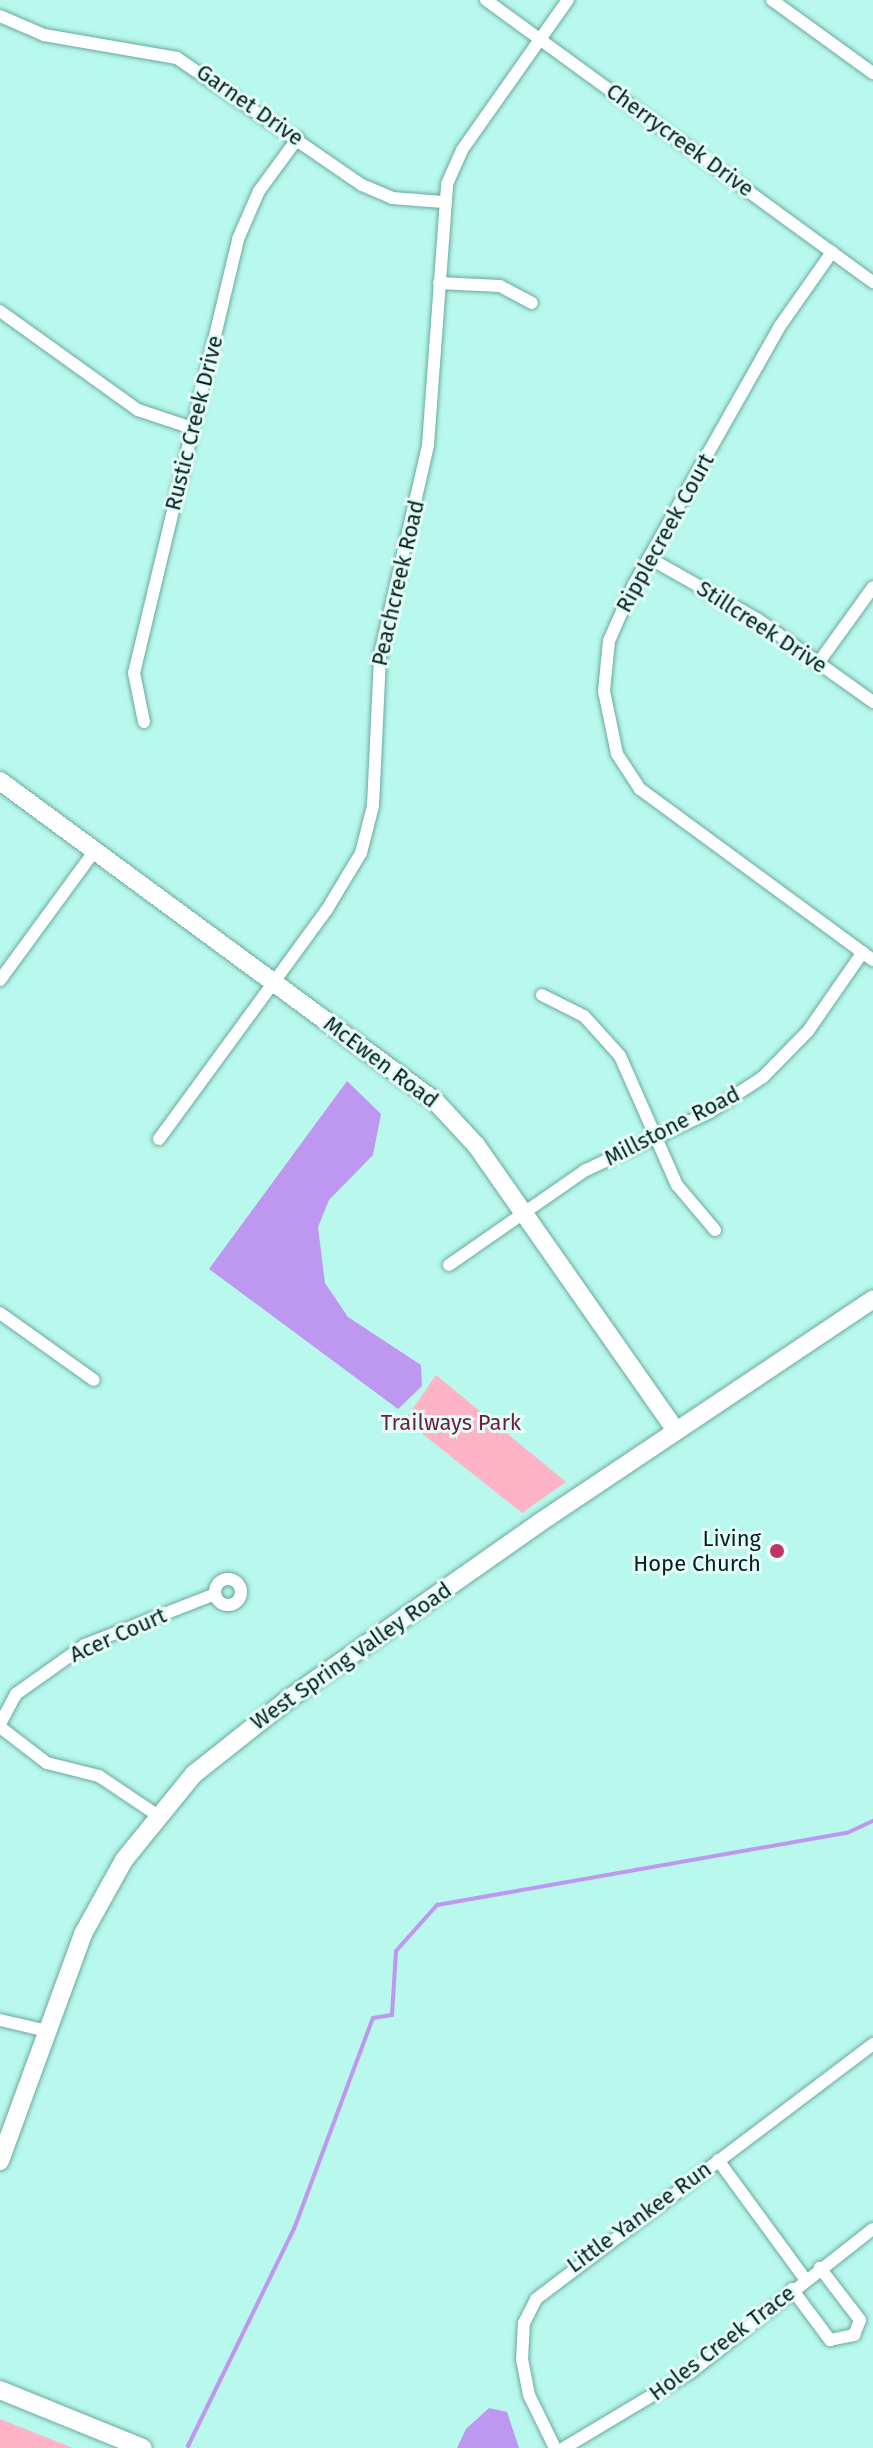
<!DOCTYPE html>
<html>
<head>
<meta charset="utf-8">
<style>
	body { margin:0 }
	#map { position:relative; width:873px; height:2448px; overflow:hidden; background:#b8f8ed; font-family:"Fira Sans",sans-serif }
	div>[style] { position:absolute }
	.green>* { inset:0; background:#feb4c6 }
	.water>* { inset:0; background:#be98f0 }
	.stream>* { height:4px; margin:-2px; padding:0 2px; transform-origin:2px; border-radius:2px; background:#be98f0 }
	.roads { filter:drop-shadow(0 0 2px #6ba99f) drop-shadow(0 0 2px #6ba99f) }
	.street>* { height:12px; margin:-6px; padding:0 6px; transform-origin:6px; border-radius:6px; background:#fff }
	.street>.ring { margin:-6px; padding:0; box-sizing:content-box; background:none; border:12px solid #fff; border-radius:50% }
	.secondary>* { height:18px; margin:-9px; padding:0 9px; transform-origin:9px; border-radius:9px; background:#fff }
	.dots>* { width:22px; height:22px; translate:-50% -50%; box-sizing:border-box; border:4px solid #e4fdf8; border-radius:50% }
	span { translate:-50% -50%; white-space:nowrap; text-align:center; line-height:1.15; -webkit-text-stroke:6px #e4fdf8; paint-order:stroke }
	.street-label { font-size:22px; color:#051f1c }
	.park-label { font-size:22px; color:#6d1e3a }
	.poi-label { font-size:22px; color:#051f1c }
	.right { translate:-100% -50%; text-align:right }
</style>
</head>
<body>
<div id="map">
	<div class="green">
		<div style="clip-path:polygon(436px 1375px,566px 1482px,522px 1513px,405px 1420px)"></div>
		<div style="clip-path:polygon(0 2419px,73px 2448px,0 2448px)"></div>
	</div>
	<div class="water">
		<div style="clip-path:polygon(347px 1081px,381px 1114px,373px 1155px,329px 1200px,318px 1227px,325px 1283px,348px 1317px,421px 1365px,422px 1386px,398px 1409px,209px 1269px)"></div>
		<div style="clip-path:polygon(489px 2408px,507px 2412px,519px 2448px,457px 2448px,466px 2429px)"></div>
	</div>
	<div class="stream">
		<div style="left:188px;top:2446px;width:242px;rotate:-64deg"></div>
		<div style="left:294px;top:2229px;width:225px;rotate:-69.5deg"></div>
		<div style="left:373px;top:2018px;width:19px;rotate:-9deg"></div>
		<div style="left:392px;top:2015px;width:64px;rotate:-86.4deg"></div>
		<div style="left:396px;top:1951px;width:62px;rotate:-48.3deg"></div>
		<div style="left:437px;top:1905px;width:416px;rotate:-10deg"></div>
		<div style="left:847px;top:1833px;width:29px;rotate:-25deg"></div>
	</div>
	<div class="roads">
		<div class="street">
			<div style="left:486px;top:0;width:479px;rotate:36.1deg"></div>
			<div style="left:772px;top:0;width:125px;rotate:35.9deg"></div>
			<div style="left:0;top:16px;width:48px;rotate:23.4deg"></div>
			<div style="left:44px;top:35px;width:135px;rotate:9.8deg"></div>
			<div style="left:177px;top:58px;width:224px;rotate:34.5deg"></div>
			<div style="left:362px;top:185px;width:33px;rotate:23deg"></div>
			<div style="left:392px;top:198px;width:51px;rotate:4.5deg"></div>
			<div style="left:832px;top:252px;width:90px;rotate:125.1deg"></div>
			<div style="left:780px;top:326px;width:296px;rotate:119.5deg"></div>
			<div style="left:634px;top:584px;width:62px;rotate:113.7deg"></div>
			<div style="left:609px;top:641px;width:50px;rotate:95.7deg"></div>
			<div style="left:604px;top:691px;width:64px;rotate:78.3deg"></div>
			<div style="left:617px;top:754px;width:42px;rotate:56.7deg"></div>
			<div style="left:640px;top:789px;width:289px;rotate:36.3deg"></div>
			<div style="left:439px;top:283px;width:61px;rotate:2.8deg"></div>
			<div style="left:500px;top:286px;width:36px;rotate:28deg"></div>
			<div style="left:0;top:311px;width:170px;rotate:35.7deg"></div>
			<div style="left:138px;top:410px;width:57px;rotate:18.4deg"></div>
			<div style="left:649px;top:558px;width:124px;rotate:29.5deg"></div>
			<div style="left:757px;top:619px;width:143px;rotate:35.6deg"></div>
			<div style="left:819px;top:662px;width:92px;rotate:-54.2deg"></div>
			<div style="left:144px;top:722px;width:50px;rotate:-101.5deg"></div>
			<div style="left:134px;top:673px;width:446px;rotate:-76.5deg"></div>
			<div style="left:238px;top:239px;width:52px;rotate:-66.4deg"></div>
			<div style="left:259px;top:191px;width:66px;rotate:-53.7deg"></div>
			<div style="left:0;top:980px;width:161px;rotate:-53.8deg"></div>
			<div style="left:542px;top:995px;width:47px;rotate:26.6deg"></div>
			<div style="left:584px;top:1016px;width:54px;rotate:48deg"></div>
			<div style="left:620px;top:1056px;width:141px;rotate:66.2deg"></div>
			<div style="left:677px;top:1185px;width:59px;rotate:49.8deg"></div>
			<div style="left:159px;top:1139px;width:283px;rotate:-53.8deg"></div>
			<div style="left:326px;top:911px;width:68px;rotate:-58.9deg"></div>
			<div style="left:361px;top:853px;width:49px;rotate:-75.7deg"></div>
			<div style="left:373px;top:806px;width:151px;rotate:-87.3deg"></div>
			<div style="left:380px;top:655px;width:215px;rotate:-77.1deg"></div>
			<div style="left:428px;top:445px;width:262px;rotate:-85.8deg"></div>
			<div style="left:447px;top:184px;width:37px;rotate:-66deg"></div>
			<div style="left:462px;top:150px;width:184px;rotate:-54.8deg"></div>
			<div style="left:449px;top:1265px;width:165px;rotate:-34.8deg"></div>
			<div style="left:584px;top:1171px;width:139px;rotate:-25.1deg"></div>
			<div style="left:710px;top:1112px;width:64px;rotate:-33.4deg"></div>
			<div style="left:763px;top:1077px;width:64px;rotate:-45.6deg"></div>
			<div style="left:808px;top:1031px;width:96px;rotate:-55.2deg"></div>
			<div style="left:0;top:1313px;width:115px;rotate:35.5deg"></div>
			<div class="ring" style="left:215px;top:1579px;width:14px;height:14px"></div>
			<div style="left:0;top:1724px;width:34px;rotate:-62deg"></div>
			<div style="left:16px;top:1694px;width:85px;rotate:-35.4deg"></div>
			<div style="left:85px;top:1645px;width:140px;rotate:-21.4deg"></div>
			<div style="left:0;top:1727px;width:59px;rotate:37.5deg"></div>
			<div style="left:47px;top:1763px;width:54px;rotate:14deg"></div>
			<div style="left:99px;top:1776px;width:70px;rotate:33.9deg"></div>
			<div style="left:0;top:2020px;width:48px;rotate:13.2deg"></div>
			<div style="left:718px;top:2160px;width:147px;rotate:53.8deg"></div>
			<div style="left:792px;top:2289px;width:64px;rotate:53.3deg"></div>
			<div style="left:830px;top:2340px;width:25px;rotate:-12deg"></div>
			<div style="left:854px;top:2335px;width:16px;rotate:-68deg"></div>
			<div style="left:860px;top:2320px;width:66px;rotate:-127.6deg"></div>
			<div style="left:555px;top:2448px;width:59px;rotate:-116.1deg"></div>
			<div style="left:529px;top:2395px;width:36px;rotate:-101deg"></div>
			<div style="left:522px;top:2360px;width:37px;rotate:-87deg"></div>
			<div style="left:524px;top:2323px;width:27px;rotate:-63deg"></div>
			<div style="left:536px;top:2299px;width:423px;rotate:-37.1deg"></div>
			<div style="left:564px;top:2448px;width:148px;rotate:-30.9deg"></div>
			<div style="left:691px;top:2372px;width:231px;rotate:-38.2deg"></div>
		</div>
		<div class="secondary">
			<div style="left:0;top:781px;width:541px;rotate:36.36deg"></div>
			<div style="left:436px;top:1102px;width:59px;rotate:47.1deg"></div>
			<div style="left:476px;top:1145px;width:347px;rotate:55deg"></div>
			<div style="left:0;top:2161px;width:242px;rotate:-69.9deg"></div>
			<div style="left:83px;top:1934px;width:85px;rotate:-61deg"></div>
			<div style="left:124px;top:1860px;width:111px;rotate:-50.9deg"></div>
			<div style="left:194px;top:1774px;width:122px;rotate:-38.4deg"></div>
			<div style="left:290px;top:1698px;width:304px;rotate:-35.1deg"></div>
			<div style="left:539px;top:1523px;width:402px;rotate:-33.8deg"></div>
			<div style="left:0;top:2390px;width:154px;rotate:22.1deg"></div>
		</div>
	</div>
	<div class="dots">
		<div style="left:777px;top:1551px;background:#c03467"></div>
	</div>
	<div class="street-label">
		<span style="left:250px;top:105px;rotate:35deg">Garnet Drive</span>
		<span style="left:680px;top:140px;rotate:36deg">Cherrycreek Drive</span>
		<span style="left:194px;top:423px;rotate:-76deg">Rustic Creek Drive</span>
		<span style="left:665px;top:533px;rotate:-61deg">Ripplecreek Court</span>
		<span style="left:398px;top:583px;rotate:-77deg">Peachcreek Road</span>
		<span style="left:762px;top:627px;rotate:33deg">Stillcreek Drive</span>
		<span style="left:381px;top:1062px;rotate:37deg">McEwen Road</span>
		<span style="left:672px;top:1126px;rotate:-27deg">Millstone Road</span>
		<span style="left:118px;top:1635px;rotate:-24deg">Acer Court</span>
		<span style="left:351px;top:1656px;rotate:-35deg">West Spring Valley Road</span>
		<span style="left:639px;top:2217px;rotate:-36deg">Little Yankee Run</span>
		<span style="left:722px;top:2343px;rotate:-37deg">Holes Creek Trace</span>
	</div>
	<div class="park-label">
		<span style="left:451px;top:1423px">Trailways Park</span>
	</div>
	<div class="poi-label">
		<span class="right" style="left:761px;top:1551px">Living<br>Hope Church</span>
	</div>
</div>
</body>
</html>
